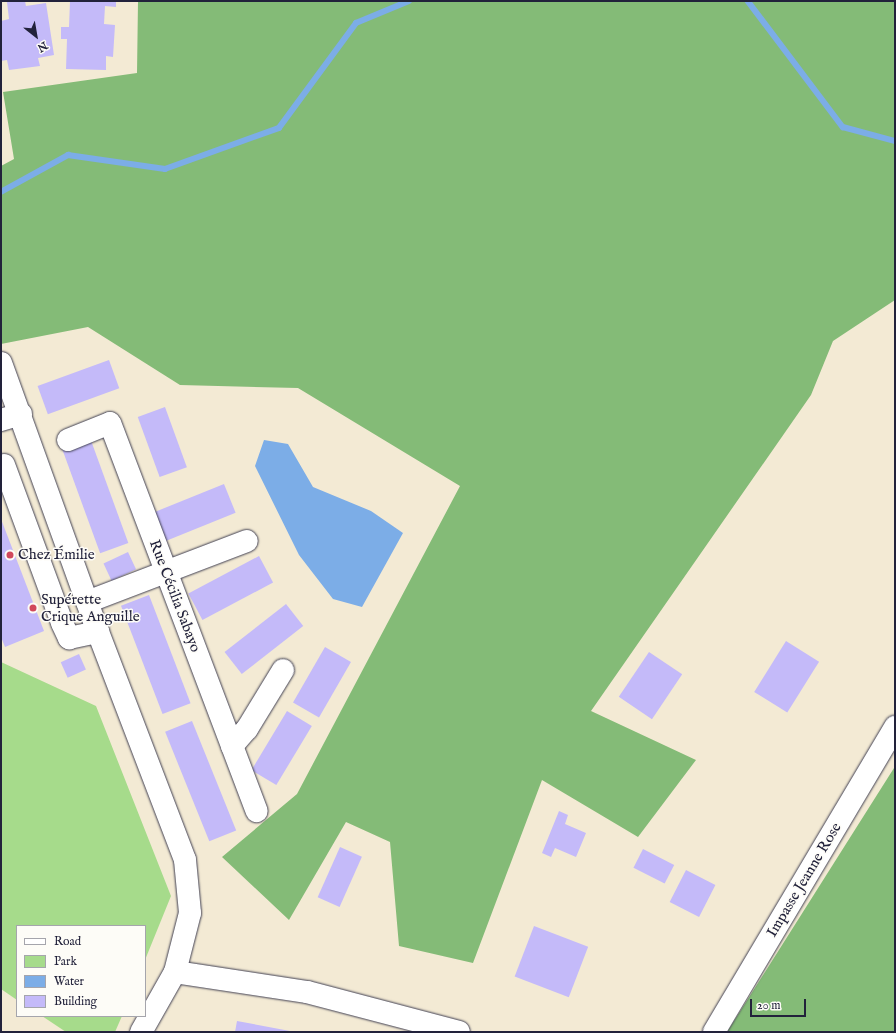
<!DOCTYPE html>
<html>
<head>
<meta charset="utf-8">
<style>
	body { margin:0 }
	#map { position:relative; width:896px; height:1033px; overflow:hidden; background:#f3ead4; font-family:"IM FELL English",serif }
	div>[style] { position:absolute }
	.green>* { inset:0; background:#a6db8b }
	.forest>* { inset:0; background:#84bb77 }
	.water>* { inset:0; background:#7cade7 }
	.stream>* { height:5.5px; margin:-2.75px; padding:0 2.75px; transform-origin:2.75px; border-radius:2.75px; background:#7cade7 }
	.building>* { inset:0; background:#c4baf9; transform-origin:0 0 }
	.roads { filter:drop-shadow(0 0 1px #414052) drop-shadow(0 0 1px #414052) }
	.minor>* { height:22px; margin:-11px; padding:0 11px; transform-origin:11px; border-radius:11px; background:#fff }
	.dots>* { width:11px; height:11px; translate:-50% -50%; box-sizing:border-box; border:2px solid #fdfcf7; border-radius:50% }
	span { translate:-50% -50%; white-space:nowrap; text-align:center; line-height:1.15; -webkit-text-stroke:3px #fdfcf7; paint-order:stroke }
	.poi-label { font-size:15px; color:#22223b }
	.left { translate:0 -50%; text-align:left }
	.street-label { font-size:15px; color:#22223b }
	.frame { position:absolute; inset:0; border:2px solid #22223b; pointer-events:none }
	.legend { position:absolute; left:16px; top:925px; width:130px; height:92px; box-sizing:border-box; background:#fdfcf7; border:1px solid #a5a5ac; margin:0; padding:5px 7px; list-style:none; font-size:12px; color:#22223b }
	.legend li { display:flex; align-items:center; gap:8px; height:20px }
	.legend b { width:20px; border:1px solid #a5a5ac }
	.north { position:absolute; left:16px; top:16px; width:40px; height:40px; -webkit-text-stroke:3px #fdfcf7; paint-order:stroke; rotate:149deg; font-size:11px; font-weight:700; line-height:16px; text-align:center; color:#22223b }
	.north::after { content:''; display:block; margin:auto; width:14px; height:18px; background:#22223b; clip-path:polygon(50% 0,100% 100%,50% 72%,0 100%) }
	.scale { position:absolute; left:750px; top:999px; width:56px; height:18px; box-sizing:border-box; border:2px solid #22223b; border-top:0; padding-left:5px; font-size:12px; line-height:14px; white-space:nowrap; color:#22223b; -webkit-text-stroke:3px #fdfcf7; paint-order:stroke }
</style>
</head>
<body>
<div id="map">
	<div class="green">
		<div style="clip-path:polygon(1px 662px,96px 706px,171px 896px,145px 960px,145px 926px,17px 926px,17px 1000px,1px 989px)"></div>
		<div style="clip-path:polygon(42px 1016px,122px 1016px,115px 1032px,66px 1032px)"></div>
	</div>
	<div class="forest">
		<div style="clip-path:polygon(138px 1px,895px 1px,895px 300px,833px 341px,811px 395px,591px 711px,696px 760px,638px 837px,542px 780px,473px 963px,399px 946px,390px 842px,346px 822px,289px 920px,222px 857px,297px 794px,460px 486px,298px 388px,180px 385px,88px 327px,1px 344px,1px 166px,14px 159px,3px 92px,137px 73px)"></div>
		<div style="clip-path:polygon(895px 766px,895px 1032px,727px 1032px,894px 768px)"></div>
	</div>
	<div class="water">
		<div style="clip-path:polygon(264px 440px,288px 444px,313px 487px,371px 511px,403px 533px,362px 607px,333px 599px,299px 555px,255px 466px)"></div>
	</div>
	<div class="stream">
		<div style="left:748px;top:1px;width:158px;rotate:53deg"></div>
		<div style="left:843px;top:127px;width:54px;rotate:15.1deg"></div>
		<div style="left:1px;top:192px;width:77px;rotate:-28.9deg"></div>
		<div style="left:68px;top:155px;width:98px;rotate:8.2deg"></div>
		<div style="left:165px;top:169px;width:121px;rotate:-19.8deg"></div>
		<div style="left:279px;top:128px;width:130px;rotate:-53.7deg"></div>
		<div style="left:356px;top:23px;width:57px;rotate:-22.5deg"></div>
	</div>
	<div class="building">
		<div style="clip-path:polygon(25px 1px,26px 6px,46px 3px,54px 55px,38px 58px,40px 66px,9px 70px,7px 60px,1px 61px,1px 21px,9px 19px,7px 2px)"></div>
		<div style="clip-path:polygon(70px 1px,116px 1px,116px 7px,105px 6px,104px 24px,115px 25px,113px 57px,106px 56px,106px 70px,66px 69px,67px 39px,61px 39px,61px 27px,69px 27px)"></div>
		<div style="left:109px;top:360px;width:30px;height:76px;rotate:70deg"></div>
		<div style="left:165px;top:407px;width:64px;height:29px;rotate:70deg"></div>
		<div style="left:89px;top:435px;width:115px;height:30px;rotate:70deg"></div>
		<div style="left:224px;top:484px;width:31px;height:76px;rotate:68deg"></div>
		<div style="clip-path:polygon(1px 519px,44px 631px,5px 647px,1px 637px)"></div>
		<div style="left:128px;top:552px;width:19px;height:27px;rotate:65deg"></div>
		<div style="left:259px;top:556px;width:30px;height:80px;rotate:62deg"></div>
		<div style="left:149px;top:595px;width:116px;height:30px;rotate:69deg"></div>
		<div style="left:286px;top:604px;width:28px;height:78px;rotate:52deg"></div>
		<div style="left:786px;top:641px;width:39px;height:60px;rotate:32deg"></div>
		<div style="left:325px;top:647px;width:30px;height:64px;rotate:30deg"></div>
		<div style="left:649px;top:652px;width:40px;height:54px;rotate:34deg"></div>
		<div style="left:79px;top:654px;width:17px;height:20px;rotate:66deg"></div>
		<div style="left:287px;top:711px;width:29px;height:69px;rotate:31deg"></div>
		<div style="left:192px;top:721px;width:118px;height:29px;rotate:68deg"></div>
		<div style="clip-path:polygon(559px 811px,568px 815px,565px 824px,586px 833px,576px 857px,555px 848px,551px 857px,542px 853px)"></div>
		<div style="left:340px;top:847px;width:24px;height:55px;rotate:24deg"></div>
		<div style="left:643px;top:849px;width:35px;height:21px;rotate:27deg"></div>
		<div style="left:686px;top:870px;width:33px;height:36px;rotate:27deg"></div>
		<div style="left:534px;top:926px;width:58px;height:54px;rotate:21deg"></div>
		<div style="clip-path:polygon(237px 1021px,290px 1031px,290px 1032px,235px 1032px)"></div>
	</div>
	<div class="roads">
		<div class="minor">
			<div style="left:1px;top:363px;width:286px;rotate:70.2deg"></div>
			<div style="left:98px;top:632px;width:244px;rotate:69.1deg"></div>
			<div style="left:185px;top:860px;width:53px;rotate:84.6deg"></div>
			<div style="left:190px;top:913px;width:61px;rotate:104.3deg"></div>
			<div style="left:175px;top:972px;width:69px;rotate:119.5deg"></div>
			<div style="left:1px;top:420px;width:21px;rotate:-17deg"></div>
			<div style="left:68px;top:440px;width:45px;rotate:-22deg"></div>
			<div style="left:110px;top:423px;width:415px;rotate:69.3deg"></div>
			<div style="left:4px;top:465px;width:168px;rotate:69.8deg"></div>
			<div style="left:62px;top:623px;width:17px;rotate:65deg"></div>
			<div style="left:69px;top:638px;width:30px;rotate:-12deg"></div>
			<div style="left:87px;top:602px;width:171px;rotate:-20.9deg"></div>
			<div style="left:232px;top:746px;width:23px;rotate:-49deg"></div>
			<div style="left:247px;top:729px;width:69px;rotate:-58.6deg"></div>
			<div style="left:175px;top:972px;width:134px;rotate:8.6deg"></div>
			<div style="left:307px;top:992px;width:157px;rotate:14.7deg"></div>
			<div style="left:714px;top:1032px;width:355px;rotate:-59.3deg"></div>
		</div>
	</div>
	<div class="dots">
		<div style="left:10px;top:555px;background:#d1495b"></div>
		<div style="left:33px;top:608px;background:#d1495b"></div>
	</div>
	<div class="poi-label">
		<span class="left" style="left:18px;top:555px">Chez Émilie</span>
		<span class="left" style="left:41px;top:608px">Supérette<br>Crique Anguille</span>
	</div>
	<div class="street-label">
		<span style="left:175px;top:596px;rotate:69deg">Rue Cécilia Sabayo</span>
		<span style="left:804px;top:880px;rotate:-59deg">Impasse Jeanne Rose</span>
	</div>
	<div class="frame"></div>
	<ul class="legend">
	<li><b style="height:5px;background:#fff"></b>Road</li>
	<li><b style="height:11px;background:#a6db8b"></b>Park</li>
	<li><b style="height:11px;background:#7cade7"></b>Water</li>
	<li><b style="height:11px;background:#c4baf9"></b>Building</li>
	</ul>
	<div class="north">N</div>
	<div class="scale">20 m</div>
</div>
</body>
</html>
